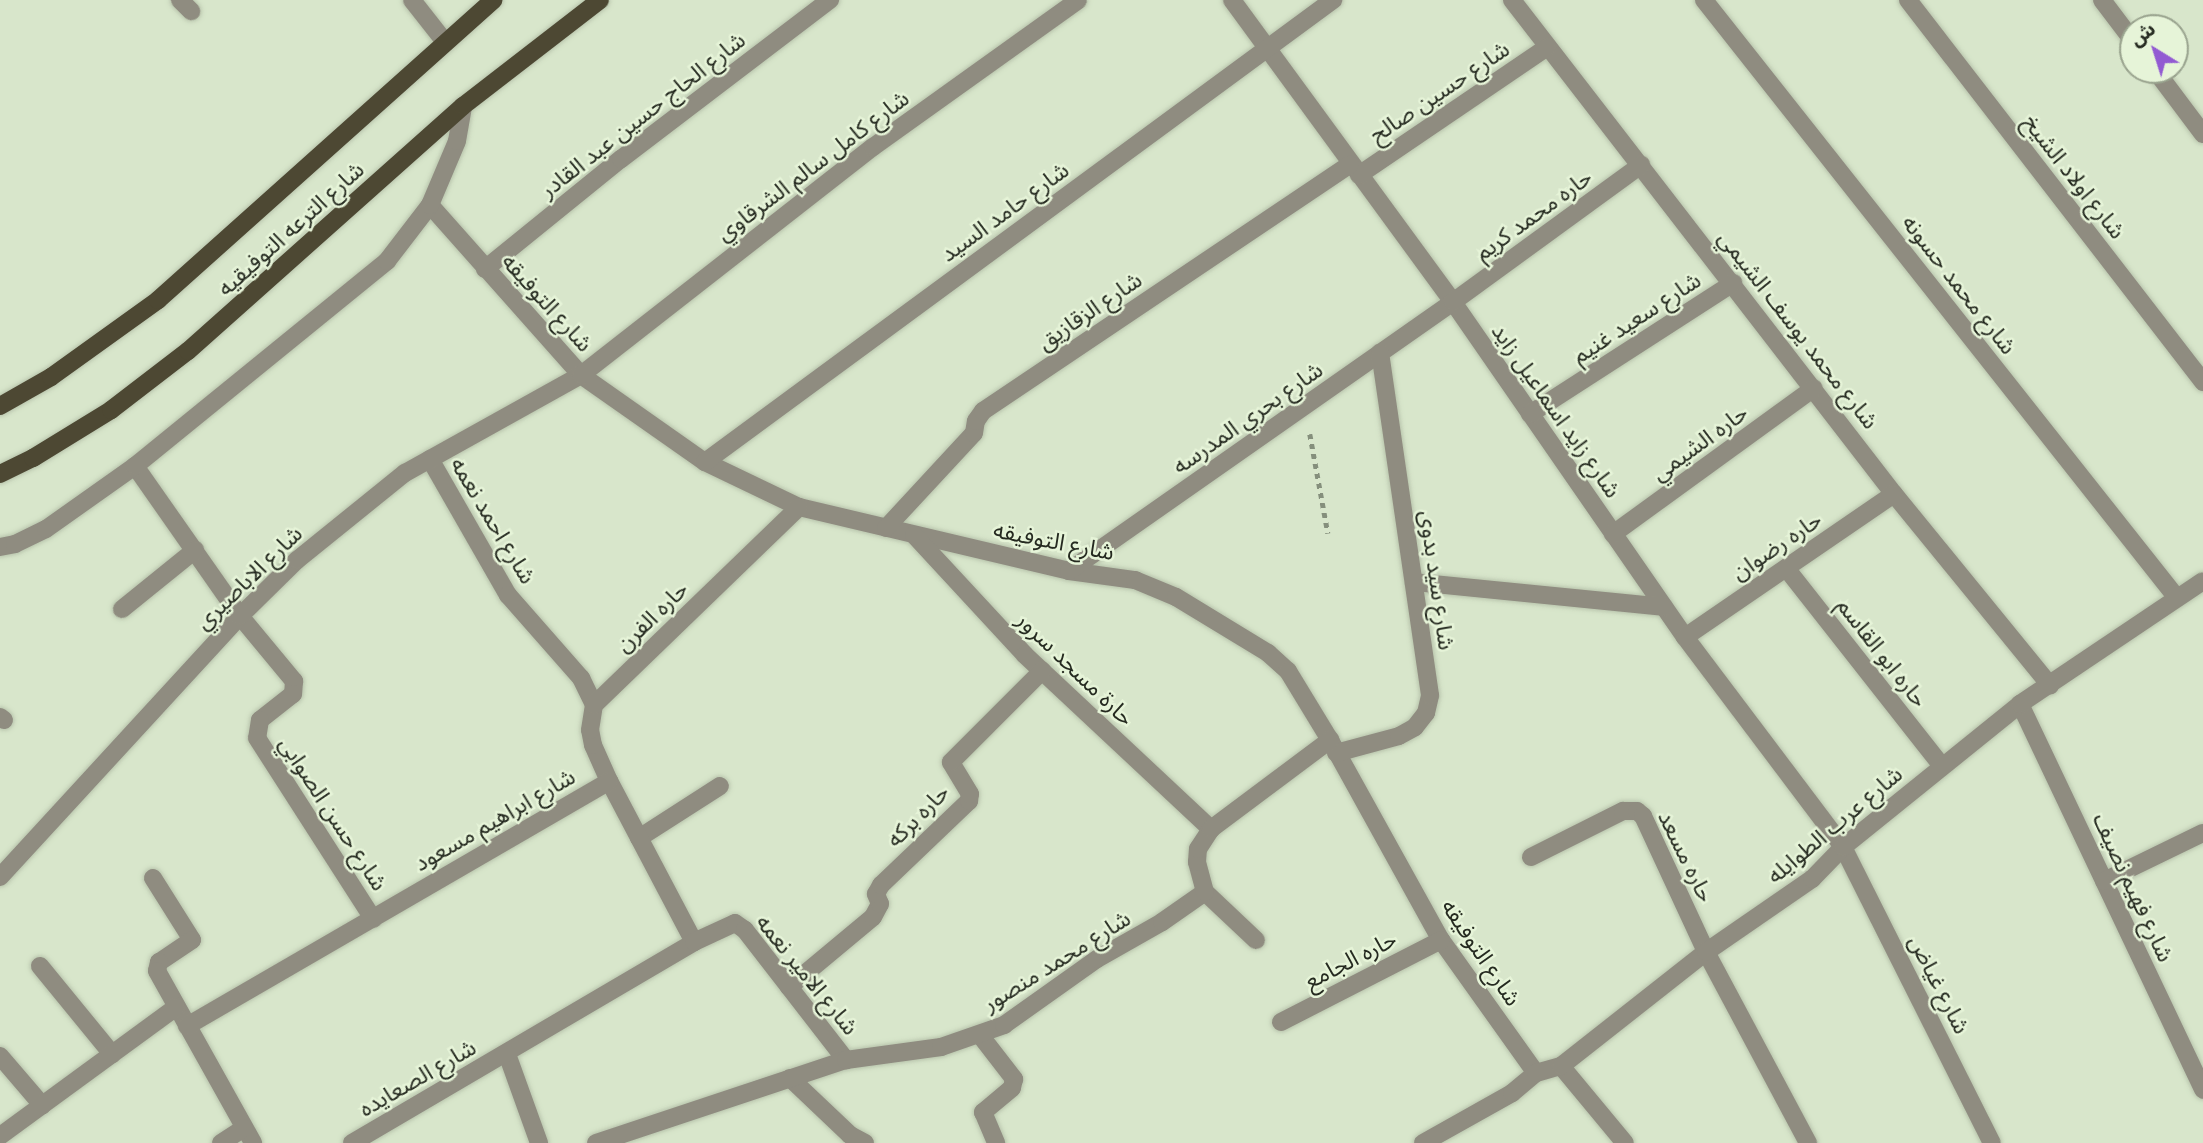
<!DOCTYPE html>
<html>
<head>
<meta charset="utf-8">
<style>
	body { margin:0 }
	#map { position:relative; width:2203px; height:1143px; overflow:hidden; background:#d8e6cb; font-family:"IBM Plex Sans","Noto Sans Arabic",sans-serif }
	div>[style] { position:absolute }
	.path>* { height:4.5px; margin-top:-2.25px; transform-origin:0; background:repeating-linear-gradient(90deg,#858f7c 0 5px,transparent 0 10px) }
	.roads { filter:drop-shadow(0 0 2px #b8c4ac) drop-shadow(0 0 2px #b8c4ac) }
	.minor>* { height:18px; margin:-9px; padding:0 9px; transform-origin:9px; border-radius:9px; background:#8f8c80 }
	.major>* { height:18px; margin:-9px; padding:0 9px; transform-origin:9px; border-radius:9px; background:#4d4833 }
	span { translate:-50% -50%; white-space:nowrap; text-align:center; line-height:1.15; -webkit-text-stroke:5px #e6f4d8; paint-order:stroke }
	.street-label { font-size:23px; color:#252a20 }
	.north { position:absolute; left:2119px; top:14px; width:70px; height:70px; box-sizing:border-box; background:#e6f4d8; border:2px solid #99a38e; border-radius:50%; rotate:322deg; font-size:19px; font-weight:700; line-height:28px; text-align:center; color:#252a20 }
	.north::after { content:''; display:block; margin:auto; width:24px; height:32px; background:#925ad2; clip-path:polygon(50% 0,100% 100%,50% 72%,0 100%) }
</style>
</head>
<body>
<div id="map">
	<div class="path">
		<div style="left:1310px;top:434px;width:101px;rotate:79.7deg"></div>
	</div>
	<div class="roads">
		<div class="minor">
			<div style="left:180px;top:0;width:16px;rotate:45deg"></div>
			<div style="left:412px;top:0;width:53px;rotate:51.8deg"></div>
			<div style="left:1232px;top:0;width:374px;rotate:53.8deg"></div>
			<div style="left:1453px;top:302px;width:407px;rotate:55.3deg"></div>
			<div style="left:1685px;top:637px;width:263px;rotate:53deg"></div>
			<div style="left:1843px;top:847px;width:331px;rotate:63.3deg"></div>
			<div style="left:1512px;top:0;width:624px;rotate:52.29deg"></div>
			<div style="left:1894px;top:494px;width:247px;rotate:50.8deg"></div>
			<div style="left:1704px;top:0;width:762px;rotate:51.66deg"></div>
			<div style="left:1908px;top:0;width:483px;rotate:52.3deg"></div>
			<div style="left:2102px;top:0;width:51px;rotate:52.9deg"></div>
			<div style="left:2155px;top:70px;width:80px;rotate:53.1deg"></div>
			<div style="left:1359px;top:175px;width:227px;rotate:-34.2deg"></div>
			<div style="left:430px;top:205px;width:227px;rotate:48.4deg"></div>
			<div style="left:581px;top:375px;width:151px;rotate:35.1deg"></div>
			<div style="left:705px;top:462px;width:104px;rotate:25.6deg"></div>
			<div style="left:799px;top:507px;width:277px;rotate:13.3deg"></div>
			<div style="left:1069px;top:571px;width:67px;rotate:7.8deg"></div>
			<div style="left:1135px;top:580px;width:44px;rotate:22.5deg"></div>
			<div style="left:1176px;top:597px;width:108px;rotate:31.3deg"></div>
			<div style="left:1268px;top:653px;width:27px;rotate:42deg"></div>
			<div style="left:1288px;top:671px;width:81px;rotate:58.7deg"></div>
			<div style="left:1330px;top:740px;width:229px;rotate:61deg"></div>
			<div style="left:1441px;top:940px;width:163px;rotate:54.5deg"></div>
			<div style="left:485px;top:269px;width:175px;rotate:-39deg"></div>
			<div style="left:621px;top:159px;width:263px;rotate:-37.3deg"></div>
			<div style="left:1530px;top:414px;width:242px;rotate:-32.8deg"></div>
			<div style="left:430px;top:459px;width:157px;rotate:60.2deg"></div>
			<div style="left:508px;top:595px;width:111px;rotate:48.7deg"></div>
			<div style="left:581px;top:678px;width:30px;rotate:64deg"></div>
			<div style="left:705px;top:462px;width:780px;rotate:-36.34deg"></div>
			<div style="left:135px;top:466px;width:183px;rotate:55deg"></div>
			<div style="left:240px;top:616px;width:85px;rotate:50.3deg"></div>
			<div style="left:294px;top:681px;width:13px;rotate:94deg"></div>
			<div style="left:293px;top:694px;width:42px;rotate:141.8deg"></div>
			<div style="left:260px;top:720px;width:18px;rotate:99deg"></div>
			<div style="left:257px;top:738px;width:215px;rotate:57.3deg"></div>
			<div style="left:886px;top:528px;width:129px;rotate:-47.2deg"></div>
			<div style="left:974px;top:433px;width:12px;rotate:-81deg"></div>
			<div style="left:976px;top:421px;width:12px;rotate:-55deg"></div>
			<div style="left:983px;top:411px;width:442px;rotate:-33.9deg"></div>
			<div style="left:1613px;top:534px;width:248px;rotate:-36deg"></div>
			<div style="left:914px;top:535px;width:163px;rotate:47.2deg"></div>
			<div style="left:1025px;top:655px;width:255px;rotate:43.1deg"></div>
			<div style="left:0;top:547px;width:15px;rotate:-11deg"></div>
			<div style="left:15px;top:544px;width:34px;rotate:-26deg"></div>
			<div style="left:46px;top:529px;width:109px;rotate:-35.3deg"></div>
			<div style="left:135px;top:466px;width:325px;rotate:-39.1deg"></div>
			<div style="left:387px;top:261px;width:71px;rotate:-52.5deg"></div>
			<div style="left:430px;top:205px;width:69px;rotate:-67.1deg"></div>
			<div style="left:457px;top:141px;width:36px;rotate:-80deg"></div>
			<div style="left:1786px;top:568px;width:252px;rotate:51.8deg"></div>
			<div style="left:1069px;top:571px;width:469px;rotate:-35deg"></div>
			<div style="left:1453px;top:302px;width:233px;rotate:-36.1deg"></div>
			<div style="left:1414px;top:582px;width:251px;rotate:5.7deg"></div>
			<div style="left:122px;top:609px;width:94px;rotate:-38.9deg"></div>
			<div style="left:1685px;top:637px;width:253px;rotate:-34.4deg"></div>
			<div style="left:2020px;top:704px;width:427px;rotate:64.6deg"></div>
			<div style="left:0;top:717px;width:5px;rotate:37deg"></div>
			<div style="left:1336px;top:753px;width:65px;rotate:-15.1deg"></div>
			<div style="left:1399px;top:736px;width:18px;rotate:-29deg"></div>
			<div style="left:1415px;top:727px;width:18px;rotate:-52deg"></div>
			<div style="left:1426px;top:713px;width:18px;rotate:-77deg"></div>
			<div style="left:1430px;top:695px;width:346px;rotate:-98.3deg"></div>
			<div style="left:639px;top:838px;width:96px;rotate:-32.7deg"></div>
			<div style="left:1531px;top:857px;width:103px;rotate:-26.6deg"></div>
			<div style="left:1623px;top:811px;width:14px"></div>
			<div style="left:1637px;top:811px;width:8px;rotate:40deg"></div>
			<div style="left:1643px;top:816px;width:150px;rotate:65.1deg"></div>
			<div style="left:1706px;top:952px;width:217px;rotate:61.9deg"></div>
			<div style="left:0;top:877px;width:355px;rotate:-47.4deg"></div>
			<div style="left:240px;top:616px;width:80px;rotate:-44.5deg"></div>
			<div style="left:297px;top:560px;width:139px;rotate:-38.9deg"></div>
			<div style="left:405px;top:473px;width:201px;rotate:-29.1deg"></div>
			<div style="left:581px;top:375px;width:370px;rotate:-38deg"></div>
			<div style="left:873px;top:147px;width:252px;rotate:-35.6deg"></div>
			<div style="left:153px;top:878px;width:73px;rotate:57.8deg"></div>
			<div style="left:192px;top:940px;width:40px;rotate:146deg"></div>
			<div style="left:159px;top:962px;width:9px;rotate:103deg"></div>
			<div style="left:157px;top:971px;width:197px;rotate:60.8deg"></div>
			<div style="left:2104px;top:881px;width:110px;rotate:-25.9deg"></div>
			<div style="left:1205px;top:892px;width:70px;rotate:43.3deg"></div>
			<div style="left:694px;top:942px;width:182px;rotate:-117.8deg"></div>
			<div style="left:609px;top:781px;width:39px;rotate:-114deg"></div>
			<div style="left:593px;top:745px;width:15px;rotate:-101deg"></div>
			<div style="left:590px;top:730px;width:25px;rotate:-81deg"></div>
			<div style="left:594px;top:705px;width:285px;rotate:-44deg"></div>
			<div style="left:40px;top:966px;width:114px;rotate:50.7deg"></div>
			<div style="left:789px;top:987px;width:109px;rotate:-39.8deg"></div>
			<div style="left:873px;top:917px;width:15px;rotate:-62deg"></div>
			<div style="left:880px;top:904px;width:11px;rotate:-112deg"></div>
			<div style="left:876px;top:894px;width:10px;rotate:-61deg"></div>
			<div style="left:881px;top:885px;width:122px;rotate:-43.7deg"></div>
			<div style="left:969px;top:801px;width:7px;rotate:-82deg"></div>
			<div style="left:970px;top:794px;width:37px;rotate:-121deg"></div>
			<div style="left:951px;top:762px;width:129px;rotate:-45deg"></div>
			<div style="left:1281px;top:1022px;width:180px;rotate:-27.1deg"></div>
			<div style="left:187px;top:1026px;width:488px;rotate:-30.1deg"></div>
			<div style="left:980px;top:1035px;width:56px;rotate:52.3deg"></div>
			<div style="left:1014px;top:1079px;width:9px;rotate:103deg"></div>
			<div style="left:1012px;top:1088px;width:38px;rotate:140deg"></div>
			<div style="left:983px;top:1112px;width:34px;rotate:67deg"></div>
			<div style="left:507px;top:1054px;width:95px;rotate:70.2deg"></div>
			<div style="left:0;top:1056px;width:65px;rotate:49.4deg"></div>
			<div style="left:1561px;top:1066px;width:100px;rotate:50.3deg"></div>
			<div style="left:790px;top:1078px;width:83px;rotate:43.5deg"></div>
			<div style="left:850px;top:1135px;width:17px;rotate:28deg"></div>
			<div style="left:0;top:1136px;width:218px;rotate:-36.2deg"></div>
			<div style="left:221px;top:1143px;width:27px;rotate:-33deg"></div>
			<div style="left:352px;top:1143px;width:397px;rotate:-30.4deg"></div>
			<div style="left:694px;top:942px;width:45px;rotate:-24.9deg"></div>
			<div style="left:735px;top:923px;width:12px;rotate:35deg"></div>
			<div style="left:745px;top:930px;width:165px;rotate:52.2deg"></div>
			<div style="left:596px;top:1143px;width:263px;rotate:-18.4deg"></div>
			<div style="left:846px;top:1060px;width:96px;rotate:-7.8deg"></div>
			<div style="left:941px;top:1047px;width:67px;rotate:-19.2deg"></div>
			<div style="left:1004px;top:1025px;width:114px;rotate:-35.4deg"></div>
			<div style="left:1097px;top:959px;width:75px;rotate:-29.6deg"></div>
			<div style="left:1162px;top:922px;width:52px;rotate:-34.9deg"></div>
			<div style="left:1205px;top:892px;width:31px;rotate:-105deg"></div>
			<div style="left:1197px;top:862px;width:13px;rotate:-86deg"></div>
			<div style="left:1198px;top:849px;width:24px;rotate:-57deg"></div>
			<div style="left:1211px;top:829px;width:149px;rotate:-36.8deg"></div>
			<div style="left:1423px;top:1143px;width:102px;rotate:-29.3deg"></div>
			<div style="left:1512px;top:1093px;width:31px;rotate:-40deg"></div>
			<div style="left:1536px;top:1073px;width:26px;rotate:-16deg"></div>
			<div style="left:1561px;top:1066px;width:184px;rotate:-38.2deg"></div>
			<div style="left:1706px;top:952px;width:129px;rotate:-34.6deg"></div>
			<div style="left:1812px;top:879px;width:45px;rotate:-45.9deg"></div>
			<div style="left:1843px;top:847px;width:228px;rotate:-38.9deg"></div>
			<div style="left:2020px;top:704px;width:220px;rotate:-33.9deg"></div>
		</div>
		<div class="major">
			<div style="left:0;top:406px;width:59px;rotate:-29.6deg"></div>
			<div style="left:51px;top:377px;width:132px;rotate:-35.7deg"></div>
			<div style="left:158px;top:300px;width:450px;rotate:-41.8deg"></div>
			<div style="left:0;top:474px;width:37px;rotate:-26deg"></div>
			<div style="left:33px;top:458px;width:92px;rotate:-31.6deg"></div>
			<div style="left:111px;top:410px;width:97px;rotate:-37.5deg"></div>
			<div style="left:188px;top:351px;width:368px;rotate:-41.7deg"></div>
			<div style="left:463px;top:106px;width:173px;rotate:-37.7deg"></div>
		</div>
	</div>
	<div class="street-label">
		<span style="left:1439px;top:91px;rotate:-34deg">شارع حسين صالح</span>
		<span style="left:642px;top:114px;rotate:-38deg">شارع الحاج حسين عبد القادر</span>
		<span style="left:812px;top:165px;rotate:-37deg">شارع كامل سالم الشرقاوي</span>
		<span style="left:2075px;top:176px;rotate:52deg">شارع اولاد الشيخ</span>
		<span style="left:1004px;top:211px;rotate:-36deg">شارع حامد السيد</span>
		<span style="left:1533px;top:214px;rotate:-36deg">حاره محمد كريم</span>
		<span style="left:290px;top:228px;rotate:-42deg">شارع الترعه التوفيقيه</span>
		<span style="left:1960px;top:284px;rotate:52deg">شارع محمد حسونه</span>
		<span style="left:548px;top:302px;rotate:48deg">شارع التوفيقه</span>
		<span style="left:1089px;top:310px;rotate:-34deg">شارع الزقازيق</span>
		<span style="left:1636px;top:317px;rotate:-33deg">شارع سعيد غنيم</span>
		<span style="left:1799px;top:329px;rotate:52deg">شارع محمد يوسف الشيمي</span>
		<span style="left:1557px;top:410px;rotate:55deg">شارع زايد اسماعيل زايد</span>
		<span style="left:1247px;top:417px;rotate:-35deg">شارع بحري المدرسه</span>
		<span style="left:1699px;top:442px;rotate:-36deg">حاره الشيمي</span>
		<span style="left:494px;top:520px;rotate:59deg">شارع احمد نعمه</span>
		<span style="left:1054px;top:540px;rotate:11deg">شارع التوفيقه</span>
		<span style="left:1776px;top:545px;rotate:-34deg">حاره رضوان</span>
		<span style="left:248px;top:577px;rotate:-44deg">شارع الاباصيري</span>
		<span style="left:1438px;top:580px;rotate:82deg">شارع سيد بدوى</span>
		<span style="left:651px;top:616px;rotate:-44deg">حاره الفرن</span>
		<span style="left:1883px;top:652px;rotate:52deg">حاره ابو القاسم</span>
		<span style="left:1076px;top:668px;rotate:44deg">حارة مسجد سرور</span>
		<span style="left:334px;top:813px;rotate:57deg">شارع حسن الصوابي</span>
		<span style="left:917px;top:815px;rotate:-45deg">حاره بركه</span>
		<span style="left:494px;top:819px;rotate:-30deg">شارع ابراهيم مسعود</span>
		<span style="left:1834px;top:824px;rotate:-40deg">شارع عرب الطوايله</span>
		<span style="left:1687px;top:856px;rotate:64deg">حاره مسعد</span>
		<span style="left:2134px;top:887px;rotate:65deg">شارع فهيم نصيف</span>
		<span style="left:1482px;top:952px;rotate:56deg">شارع التوفيقه</span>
		<span style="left:1350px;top:959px;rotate:-27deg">حاره الجامع</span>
		<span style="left:1056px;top:960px;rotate:-32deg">شارع محمد منصور</span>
		<span style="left:808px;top:974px;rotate:51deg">شارع الامير نعمه</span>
		<span style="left:1940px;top:984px;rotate:63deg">شارع غياض</span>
		<span style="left:417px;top:1077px;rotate:-30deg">شارع الصعايده</span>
	</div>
	<div class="north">ش</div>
</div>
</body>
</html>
